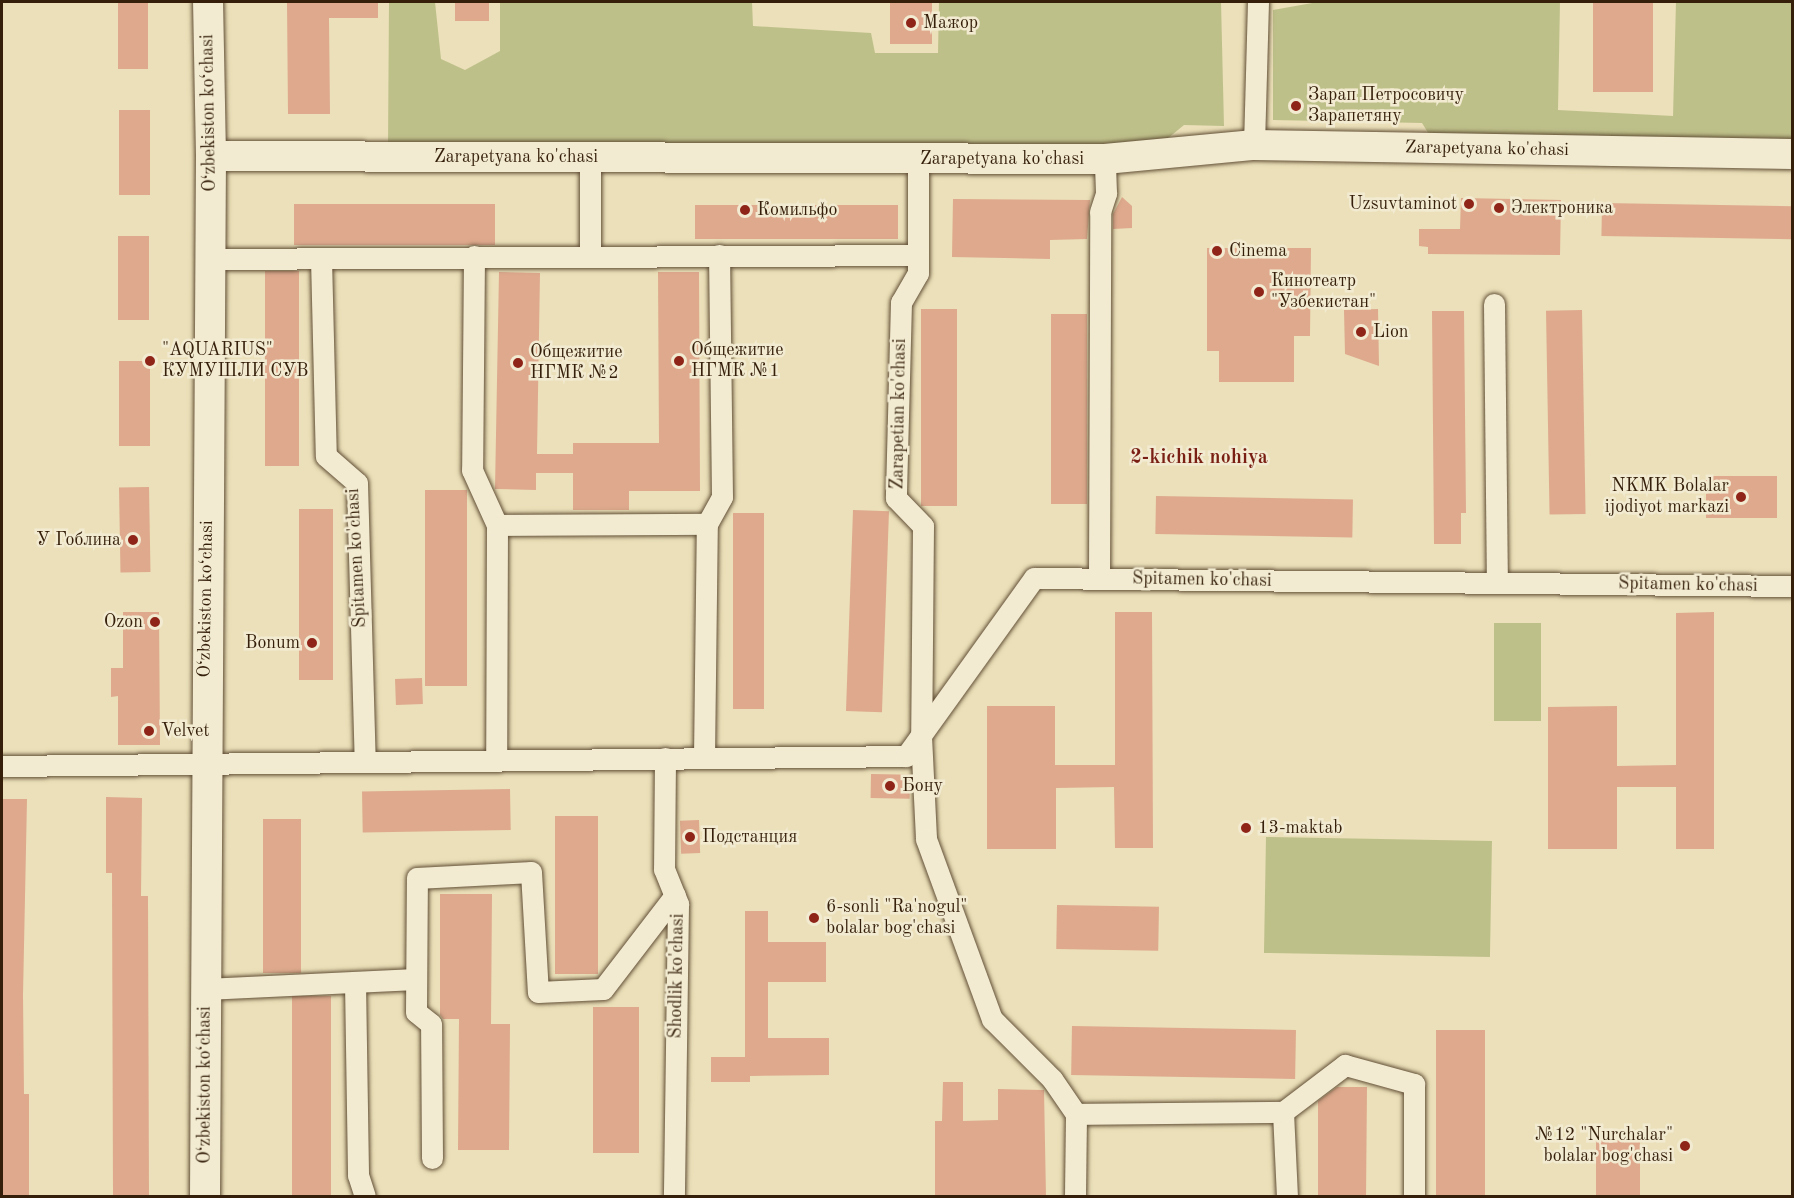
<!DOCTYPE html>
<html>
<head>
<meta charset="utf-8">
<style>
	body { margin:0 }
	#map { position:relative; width:1794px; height:1198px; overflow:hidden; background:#ebe0b9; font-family:"Old Standard TT",serif }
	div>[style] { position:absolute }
	.green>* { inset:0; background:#bec08a; transform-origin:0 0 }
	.building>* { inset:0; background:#dea98d; transform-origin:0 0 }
	.roads { filter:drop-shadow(0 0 2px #624f36) drop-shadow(0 0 2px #624f36) }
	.street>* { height:21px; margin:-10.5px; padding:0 10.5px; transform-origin:10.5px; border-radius:10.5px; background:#f2ebd2 }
	.secondary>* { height:30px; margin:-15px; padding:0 15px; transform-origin:15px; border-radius:15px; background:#f2ebd2 }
	.dots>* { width:16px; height:16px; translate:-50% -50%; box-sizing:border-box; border:3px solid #f2ebd2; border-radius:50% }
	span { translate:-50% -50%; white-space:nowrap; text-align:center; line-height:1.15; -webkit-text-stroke:5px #f2ebd2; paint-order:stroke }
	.poi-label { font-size:18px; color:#351f0a }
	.left { translate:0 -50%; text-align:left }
	.right { translate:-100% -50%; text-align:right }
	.street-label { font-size:18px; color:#351f0a }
	.neighbourhood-label { font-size:20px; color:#7a1f14; font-weight:700 }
	.frame { position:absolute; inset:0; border:3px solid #351f0a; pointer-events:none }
</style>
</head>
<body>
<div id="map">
	<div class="green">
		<div style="clip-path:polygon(389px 2px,435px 2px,441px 59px,465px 70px,500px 51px,500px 2px,752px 2px,753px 26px,871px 33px,875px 53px,938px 53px,939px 2px,1221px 2px,1224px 126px,1184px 125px,1156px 148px,388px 144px)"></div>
		<div style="clip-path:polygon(1318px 2px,1560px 2px,1558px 110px,1673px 116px,1676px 2px,1792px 2px,1792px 146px,1437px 147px,1422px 123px,1273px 120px,1273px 10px)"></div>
		<div style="left:1494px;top:623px;width:47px;height:98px"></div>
		<div style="left:1266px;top:837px;width:226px;height:116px;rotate:1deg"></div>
	</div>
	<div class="building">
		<div style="left:118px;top:2px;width:30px;height:67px"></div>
		<div style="clip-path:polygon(287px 2px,378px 2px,378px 18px,329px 18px,330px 114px,288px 114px)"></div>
		<div style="left:455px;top:2px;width:34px;height:19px"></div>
		<div style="left:890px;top:2px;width:42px;height:42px"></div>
		<div style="left:1593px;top:2px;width:60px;height:90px"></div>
		<div style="left:119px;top:110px;width:31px;height:85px"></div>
		<div style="clip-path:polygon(1122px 197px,1132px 206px,1132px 228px,1113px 229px,1113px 214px)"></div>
		<div style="clip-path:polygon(1461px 198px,1561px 200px,1560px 255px,1428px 254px,1428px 247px,1419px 246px,1419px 229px,1460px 229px)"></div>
		<div style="clip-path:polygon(953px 199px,1090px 200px,1087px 239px,1050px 240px,1050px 259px,952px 257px)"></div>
		<div style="left:1602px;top:203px;width:190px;height:33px;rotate:1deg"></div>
		<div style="left:495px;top:204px;width:41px;height:201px;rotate:90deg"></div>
		<div style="left:898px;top:205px;width:34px;height:203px;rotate:90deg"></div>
		<div style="left:118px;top:236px;width:31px;height:84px"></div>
		<div style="clip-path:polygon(1207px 248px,1311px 248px,1310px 336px,1294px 336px,1294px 382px,1219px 382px,1219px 351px,1207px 351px)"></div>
		<div style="left:265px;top:271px;width:34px;height:195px"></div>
		<div style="clip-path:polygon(499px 272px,540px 273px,537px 454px,573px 454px,573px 443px,659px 443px,658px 272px,699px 272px,700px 491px,629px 491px,629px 510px,573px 510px,573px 473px,536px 473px,536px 490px,495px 489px)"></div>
		<div style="left:921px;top:309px;width:36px;height:197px"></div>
		<div style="clip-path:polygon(1378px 309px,1379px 366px,1345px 354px,1344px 310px)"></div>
		<div style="left:1582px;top:310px;width:204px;height:36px;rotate:89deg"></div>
		<div style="clip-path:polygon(1432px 311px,1464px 311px,1466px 513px,1461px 513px,1461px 544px,1434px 544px)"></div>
		<div style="left:1051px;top:314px;width:36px;height:190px"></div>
		<div style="left:150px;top:361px;width:85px;height:31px;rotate:90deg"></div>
		<div style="left:1706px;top:476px;width:71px;height:42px"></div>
		<div style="left:149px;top:487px;width:85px;height:30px;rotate:89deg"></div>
		<div style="left:467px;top:490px;width:196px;height:42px;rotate:90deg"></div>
		<div style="left:1156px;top:496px;width:197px;height:38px;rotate:1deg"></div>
		<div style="left:299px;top:509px;width:34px;height:171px"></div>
		<div style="left:853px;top:510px;width:36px;height:201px;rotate:2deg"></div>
		<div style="left:733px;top:513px;width:31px;height:196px"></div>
		<div style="clip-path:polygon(123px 612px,159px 612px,160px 745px,118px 745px,118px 696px,111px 697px,111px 668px,123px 668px)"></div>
		<div style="clip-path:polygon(1115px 612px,1152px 612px,1153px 848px,1115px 848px,1114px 787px,1056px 788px,1056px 849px,987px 849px,987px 706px,1055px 706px,1055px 765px,1115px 765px)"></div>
		<div style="clip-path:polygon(1714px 612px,1714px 849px,1676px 849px,1676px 787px,1617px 787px,1617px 849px,1548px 849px,1548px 707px,1617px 706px,1617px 766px,1676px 765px,1676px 613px)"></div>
		<div style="left:422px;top:678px;width:26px;height:27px;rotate:88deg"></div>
		<div style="left:871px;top:774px;width:39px;height:24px;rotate:1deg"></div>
		<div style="left:510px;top:789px;width:41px;height:148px;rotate:89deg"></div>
		<div style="clip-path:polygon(106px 797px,142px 798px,141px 896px,148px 896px,149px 1197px,113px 1197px,112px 873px,106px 873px)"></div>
		<div style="clip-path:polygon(2px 799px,27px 799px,23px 995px,24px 1094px,29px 1094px,29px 1197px,2px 1197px)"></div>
		<div style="left:555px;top:816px;width:43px;height:158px"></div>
		<div style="left:263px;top:819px;width:38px;height:154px"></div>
		<div style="left:699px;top:820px;width:33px;height:19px;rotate:88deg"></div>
		<div style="clip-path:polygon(440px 894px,492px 894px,491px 1024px,510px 1024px,509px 1150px,458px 1150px,459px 1019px,443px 1019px,440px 1015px)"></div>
		<div style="left:1057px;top:905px;width:102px;height:44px;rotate:1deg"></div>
		<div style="clip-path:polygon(745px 911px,768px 911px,768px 942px,826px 942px,826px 982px,768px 982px,768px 1038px,829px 1038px,829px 1075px,750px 1076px,750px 1082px,711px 1082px,711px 1057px,745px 1057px)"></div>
		<div style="left:331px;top:996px;width:201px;height:39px;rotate:90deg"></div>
		<div style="left:593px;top:1007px;width:46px;height:146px"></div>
		<div style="left:1072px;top:1026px;width:224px;height:49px;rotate:1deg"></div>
		<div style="left:1436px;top:1030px;width:49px;height:167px"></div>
		<div style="clip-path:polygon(943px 1082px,963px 1082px,963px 1121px,998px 1120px,998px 1089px,1044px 1090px,1046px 1197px,935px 1197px,935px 1121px,942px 1121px)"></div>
		<div style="clip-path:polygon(1337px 1087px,1367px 1087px,1366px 1197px,1318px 1197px,1318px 1101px)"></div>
		<div style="left:1596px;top:1140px;width:44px;height:57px"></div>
	</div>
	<div class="roads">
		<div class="street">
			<div style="left:1254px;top:145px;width:143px;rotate:-88.4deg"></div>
			<div style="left:918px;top:159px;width:114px;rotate:90deg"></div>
			<div style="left:918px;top:273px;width:34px;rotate:120deg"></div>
			<div style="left:901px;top:302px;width:196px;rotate:91.5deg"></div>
			<div style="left:896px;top:498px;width:39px;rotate:46deg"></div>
			<div style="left:923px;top:526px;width:210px;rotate:90.5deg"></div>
			<div style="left:921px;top:736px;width:103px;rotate:87.2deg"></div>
			<div style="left:926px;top:839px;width:192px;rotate:69.9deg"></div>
			<div style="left:992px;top:1019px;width:85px;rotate:45deg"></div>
			<div style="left:1052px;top:1079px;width:42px;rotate:55.6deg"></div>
			<div style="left:590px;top:255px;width:98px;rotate:-90deg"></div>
			<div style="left:474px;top:256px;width:214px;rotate:90.5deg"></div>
			<div style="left:472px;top:470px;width:60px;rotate:65.6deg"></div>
			<div style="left:497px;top:525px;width:235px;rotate:90.2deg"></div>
			<div style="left:321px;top:258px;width:198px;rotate:88.6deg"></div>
			<div style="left:326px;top:456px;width:41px;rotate:41.1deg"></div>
			<div style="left:357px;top:483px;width:279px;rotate:88.4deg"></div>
			<div style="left:209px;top:259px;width:709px;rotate:-0.32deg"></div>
			<div style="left:1494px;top:304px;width:279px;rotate:89.4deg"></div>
			<div style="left:497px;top:525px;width:210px;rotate:-0.3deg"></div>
			<div style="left:1099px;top:578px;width:366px;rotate:-89.8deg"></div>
			<div style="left:1100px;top:212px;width:20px;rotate:-72deg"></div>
			<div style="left:1106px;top:193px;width:34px;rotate:-92deg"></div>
			<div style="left:665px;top:758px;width:111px;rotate:90.5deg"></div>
			<div style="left:664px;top:869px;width:38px;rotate:68deg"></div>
			<div style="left:678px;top:904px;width:292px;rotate:90.8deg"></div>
			<div style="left:704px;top:758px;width:234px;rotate:-89.3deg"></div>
			<div style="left:707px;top:524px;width:31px;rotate:-61deg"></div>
			<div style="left:722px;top:497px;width:242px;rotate:-90.7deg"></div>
			<div style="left:2px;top:766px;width:904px;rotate:-0.63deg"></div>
			<div style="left:906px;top:756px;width:219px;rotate:-54.3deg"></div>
			<div style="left:1034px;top:578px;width:758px;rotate:0.6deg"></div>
			<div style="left:355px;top:982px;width:193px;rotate:89.1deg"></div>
			<div style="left:358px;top:1175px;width:22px;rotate:72deg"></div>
			<div style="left:205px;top:989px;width:211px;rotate:-2.7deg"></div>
			<div style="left:1283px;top:1112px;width:78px;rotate:-37.2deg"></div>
			<div style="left:1345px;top:1065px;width:72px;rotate:15.4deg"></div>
			<div style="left:1414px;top:1084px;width:112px;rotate:90deg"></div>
			<div style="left:1283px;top:1112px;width:84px;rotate:87.3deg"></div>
			<div style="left:1076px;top:1114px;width:207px;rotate:-0.6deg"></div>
			<div style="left:432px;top:1158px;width:134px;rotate:-90.4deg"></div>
			<div style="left:431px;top:1024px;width:19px;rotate:-141deg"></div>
			<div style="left:416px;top:1012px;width:134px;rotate:-89.6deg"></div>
			<div style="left:417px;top:878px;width:114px;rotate:-3deg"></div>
			<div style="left:531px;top:872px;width:120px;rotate:86.7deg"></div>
			<div style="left:538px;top:992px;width:65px;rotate:-2.6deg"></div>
			<div style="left:603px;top:989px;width:118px;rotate:-52.5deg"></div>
			<div style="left:1075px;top:1196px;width:82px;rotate:-89.3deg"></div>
		</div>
		<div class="secondary">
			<div style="left:211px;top:156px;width:894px;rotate:0.19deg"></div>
			<div style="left:1105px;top:159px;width:150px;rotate:-5.4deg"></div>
			<div style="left:1254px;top:145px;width:538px;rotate:0.96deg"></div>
			<div style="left:205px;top:1196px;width:1040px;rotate:-89.67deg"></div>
			<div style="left:211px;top:156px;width:154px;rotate:-91.1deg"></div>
		</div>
	</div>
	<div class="dots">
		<div style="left:911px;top:23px;background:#8f2418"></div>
		<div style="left:1296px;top:106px;background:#8f2418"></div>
		<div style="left:1469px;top:204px;background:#8f2418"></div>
		<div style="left:1499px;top:208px;background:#8f2418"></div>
		<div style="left:745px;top:210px;background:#8f2418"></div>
		<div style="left:1217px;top:251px;background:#8f2418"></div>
		<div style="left:1259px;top:292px;background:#8f2418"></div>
		<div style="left:1361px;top:332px;background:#8f2418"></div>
		<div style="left:150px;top:361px;background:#8f2418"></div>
		<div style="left:679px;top:361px;background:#8f2418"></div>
		<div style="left:518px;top:363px;background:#8f2418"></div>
		<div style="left:1741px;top:497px;background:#8f2418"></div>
		<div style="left:133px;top:540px;background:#8f2418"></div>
		<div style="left:155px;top:622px;background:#8f2418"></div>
		<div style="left:312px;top:643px;background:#8f2418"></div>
		<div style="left:149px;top:731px;background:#8f2418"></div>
		<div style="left:890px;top:786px;background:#8f2418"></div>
		<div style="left:1246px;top:828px;background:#8f2418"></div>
		<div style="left:690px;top:837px;background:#8f2418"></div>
		<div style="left:814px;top:918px;background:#8f2418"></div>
		<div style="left:1685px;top:1146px;background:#8f2418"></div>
	</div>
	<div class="poi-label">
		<span class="left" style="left:923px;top:23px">Мажор</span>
		<span class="left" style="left:1308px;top:106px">Зарап Петросовичу<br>Зарапетяну</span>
		<span class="right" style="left:1457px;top:204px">Uzsuvtaminot</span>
		<span class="left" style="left:1511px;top:208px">Электроника</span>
		<span class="left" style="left:757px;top:210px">Комильфо</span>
		<span class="left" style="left:1229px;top:251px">Cinema</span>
		<span class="left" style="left:1271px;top:292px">Кинотеатр<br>"Узбекистан"</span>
		<span class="left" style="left:1373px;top:332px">Lion</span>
		<span class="left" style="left:162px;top:361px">"AQUARIUS"<br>КУМУШЛИ СУВ</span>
		<span class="left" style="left:691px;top:361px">Общежитие<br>НГМК №1</span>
		<span class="left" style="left:530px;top:363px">Общежитие<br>НГМК №2</span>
		<span class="right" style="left:1729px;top:497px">NKMK Bolalar<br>ijodiyot markazi</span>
		<span class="right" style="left:121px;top:540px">У Гоблина</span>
		<span class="right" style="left:143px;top:622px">Ozon</span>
		<span class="right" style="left:300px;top:643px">Bonum</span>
		<span class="left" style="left:161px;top:731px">Velvet</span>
		<span class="left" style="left:902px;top:786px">Бону</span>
		<span class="left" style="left:1258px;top:828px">13-maktab</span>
		<span class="left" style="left:702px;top:837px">Подстанция</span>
		<span class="left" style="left:826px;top:918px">6-sonli "Ra'nogul"<br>bolalar bog'chasi</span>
		<span class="right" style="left:1673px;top:1146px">№12 "Nurchalar"<br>bolalar bog'chasi</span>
	</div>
	<div class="street-label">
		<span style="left:209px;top:113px;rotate:-91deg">O‘zbekiston ko‘chasi</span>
		<span style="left:1487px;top:149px;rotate:1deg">Zarapetyana ko'chasi</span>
		<span style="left:516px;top:157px">Zarapetyana ko'chasi</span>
		<span style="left:1002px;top:159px">Zarapetyana ko'chasi</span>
		<span style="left:899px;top:414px;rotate:-89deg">Zarapetian ko'chasi</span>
		<span style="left:357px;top:558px;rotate:-93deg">Spitamen ko'chasi</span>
		<span style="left:1202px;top:580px;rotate:1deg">Spitamen ko'chasi</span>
		<span style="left:1688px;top:585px;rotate:1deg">Spitamen ko'chasi</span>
		<span style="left:206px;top:599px;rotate:-89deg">O‘zbekiston ko‘chasi</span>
		<span style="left:677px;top:976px;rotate:-89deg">Shodlik ko'chasi</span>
		<span style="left:205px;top:1085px;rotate:-90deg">O‘zbekiston ko‘chasi</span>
	</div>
	<div class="neighbourhood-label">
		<span style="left:1199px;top:458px">2-kichik nohiya</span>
	</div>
	<div class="frame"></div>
</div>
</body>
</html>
